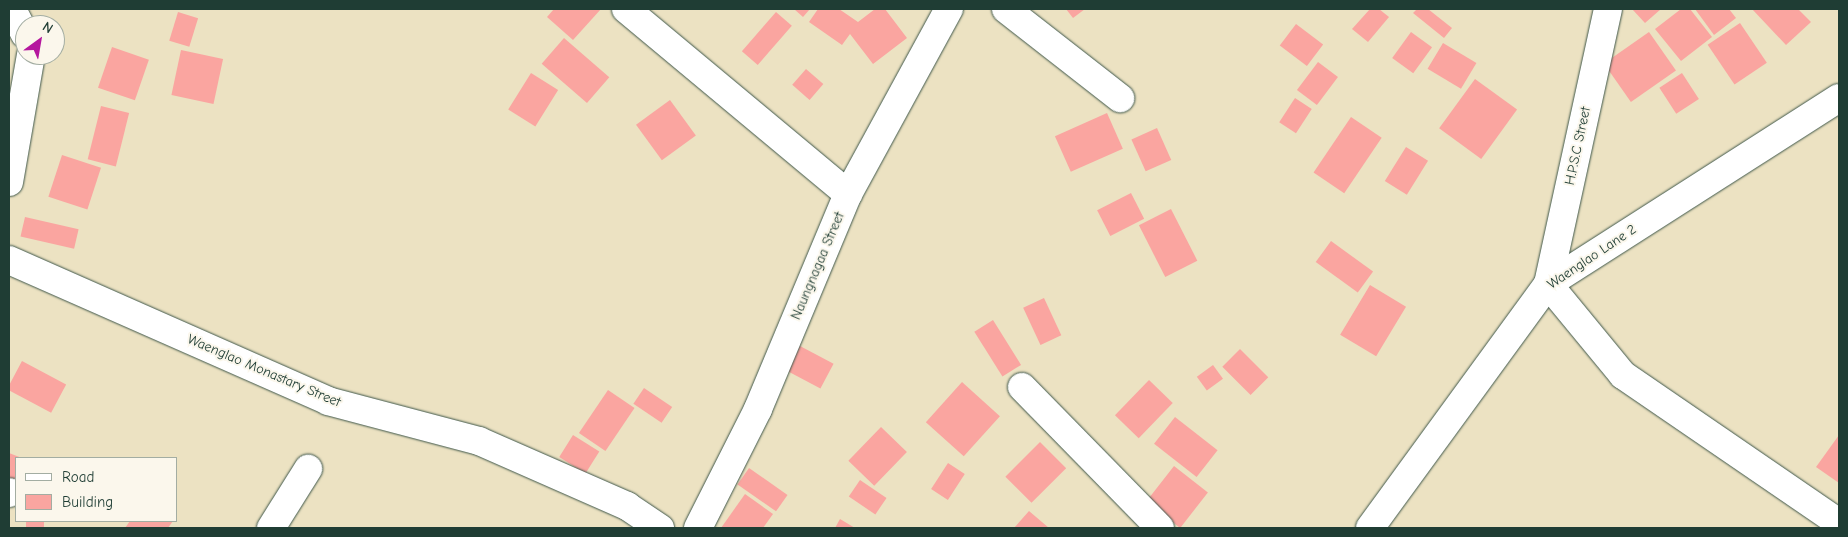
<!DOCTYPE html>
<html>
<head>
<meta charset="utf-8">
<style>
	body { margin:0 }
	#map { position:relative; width:1848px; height:537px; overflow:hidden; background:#ece2c2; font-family:"Comic Neue",sans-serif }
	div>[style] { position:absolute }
	.building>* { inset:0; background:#faa5a0; transform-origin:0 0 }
	.roads { filter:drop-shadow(0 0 1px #3e5649) drop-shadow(0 0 1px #3e5649) }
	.minor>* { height:28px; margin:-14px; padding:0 14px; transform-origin:14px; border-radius:14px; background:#fff }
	span { translate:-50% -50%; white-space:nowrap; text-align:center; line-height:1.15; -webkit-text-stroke:4px #fbf7ec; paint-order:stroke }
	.street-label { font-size:14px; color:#1f3d34 }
	.frame { position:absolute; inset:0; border:10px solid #1f3d34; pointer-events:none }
	.legend { position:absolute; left:15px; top:457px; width:162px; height:65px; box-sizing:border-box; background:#fbf7ec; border:1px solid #a3ada2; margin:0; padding:6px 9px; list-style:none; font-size:15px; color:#1f3d34 }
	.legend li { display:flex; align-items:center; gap:10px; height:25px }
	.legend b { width:25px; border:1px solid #a3ada2 }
	.north { position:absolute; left:15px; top:15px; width:50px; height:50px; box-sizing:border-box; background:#fbf7ec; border:1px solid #a3ada2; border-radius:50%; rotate:32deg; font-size:14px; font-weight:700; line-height:20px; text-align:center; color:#1f3d34 }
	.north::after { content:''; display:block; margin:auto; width:18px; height:22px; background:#b5179e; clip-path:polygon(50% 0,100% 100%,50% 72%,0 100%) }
</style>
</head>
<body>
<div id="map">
	<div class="building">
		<div style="clip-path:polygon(554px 9px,601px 9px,573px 40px,547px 17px)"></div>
		<div style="clip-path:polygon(794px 9px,810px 9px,803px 17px)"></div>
		<div style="clip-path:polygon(818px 9px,839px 9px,858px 22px,875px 9px,885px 9px,907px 38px,873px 64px,850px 34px,842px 45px,809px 22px)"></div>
		<div style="clip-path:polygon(1066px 9px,1085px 9px,1073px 18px)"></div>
		<div style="clip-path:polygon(1370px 9px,1379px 9px,1389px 17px,1368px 42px,1352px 29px)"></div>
		<div style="clip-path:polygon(1417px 9px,1428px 9px,1452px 28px,1444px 38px,1413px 13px)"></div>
		<div style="clip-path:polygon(1632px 9px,1661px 9px,1645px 23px)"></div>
		<div style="clip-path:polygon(1681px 9px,1690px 9px,1712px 37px,1681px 61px,1655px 29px)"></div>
		<div style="clip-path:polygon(1695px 9px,1729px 9px,1736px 18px,1714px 35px)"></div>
		<div style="clip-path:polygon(1752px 9px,1798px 9px,1811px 22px,1786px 45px)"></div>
		<div style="left:178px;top:12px;width:21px;height:30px;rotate:17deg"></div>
		<div style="left:776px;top:12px;width:21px;height:52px;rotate:41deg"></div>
		<div style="left:1740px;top:23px;width:48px;height:39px;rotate:56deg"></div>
		<div style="left:1296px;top:24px;width:34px;height:27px;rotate:37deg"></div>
		<div style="left:1411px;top:32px;width:26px;height:32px;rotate:36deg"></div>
		<div style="left:1649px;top:32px;width:47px;height:55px;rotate:55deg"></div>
		<div style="left:564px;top:38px;width:60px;height:34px;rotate:41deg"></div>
		<div style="left:1443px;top:43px;width:39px;height:30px;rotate:31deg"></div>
		<div style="left:112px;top:47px;width:39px;height:43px;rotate:19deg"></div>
		<div style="left:181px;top:50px;width:43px;height:46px;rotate:12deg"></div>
		<div style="left:1318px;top:62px;width:25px;height:35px;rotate:37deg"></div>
		<div style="left:806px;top:69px;width:23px;height:21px;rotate:41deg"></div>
		<div style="left:531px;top:73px;width:32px;height:43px;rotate:32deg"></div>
		<div style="left:1682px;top:73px;width:31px;height:27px;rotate:57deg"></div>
		<div style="left:1475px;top:79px;width:52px;height:61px;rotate:36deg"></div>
		<div style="left:1295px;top:98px;width:20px;height:29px;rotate:33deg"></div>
		<div style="left:670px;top:100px;width:44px;height:42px;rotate:54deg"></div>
		<div style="left:101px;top:106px;width:29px;height:55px;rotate:14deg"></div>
		<div style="left:1107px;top:113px;width:39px;height:57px;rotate:66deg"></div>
		<div style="left:1351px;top:117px;width:37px;height:67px;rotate:34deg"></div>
		<div style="left:1157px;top:128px;width:35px;height:28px;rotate:66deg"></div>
		<div style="left:1406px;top:147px;width:26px;height:40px;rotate:32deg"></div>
		<div style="left:62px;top:155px;width:41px;height:44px;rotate:18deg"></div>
		<div style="left:1131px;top:193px;width:29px;height:38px;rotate:63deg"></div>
		<div style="left:1171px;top:209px;width:58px;height:36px;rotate:63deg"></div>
		<div style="left:25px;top:217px;width:55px;height:20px;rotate:13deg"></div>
		<div style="left:1331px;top:241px;width:52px;height:26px;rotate:36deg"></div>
		<div style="left:1370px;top:285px;width:42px;height:58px;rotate:31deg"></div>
		<div style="left:1044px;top:298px;width:41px;height:23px;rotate:65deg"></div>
		<div style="left:993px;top:320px;width:53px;height:22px;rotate:58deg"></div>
		<div style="left:800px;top:346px;width:38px;height:28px;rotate:28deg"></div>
		<div style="left:1240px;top:349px;width:40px;height:25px;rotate:45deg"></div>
		<div style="left:22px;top:361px;width:50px;height:32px;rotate:28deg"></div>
		<div style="left:1213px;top:365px;width:17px;height:20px;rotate:54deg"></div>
		<div style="left:1149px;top:380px;width:33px;height:49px;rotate:44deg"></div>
		<div style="left:962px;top:382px;width:51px;height:54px;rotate:42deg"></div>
		<div style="left:644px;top:388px;width:34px;height:19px;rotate:34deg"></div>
		<div style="left:608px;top:390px;width:32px;height:52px;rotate:34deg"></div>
		<div style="left:1175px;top:417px;width:54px;height:34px;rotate:38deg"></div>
		<div style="left:881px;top:427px;width:36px;height:47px;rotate:44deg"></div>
		<div style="left:573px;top:435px;width:31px;height:26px;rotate:32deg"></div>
		<div style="clip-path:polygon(1839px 435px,1839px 483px,1816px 467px)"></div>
		<div style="left:1040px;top:442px;width:37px;height:49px;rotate:45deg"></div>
		<div style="clip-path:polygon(9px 453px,22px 458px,16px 458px,16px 491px,9px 487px)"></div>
		<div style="left:948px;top:463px;width:20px;height:31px;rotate:33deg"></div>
		<div style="left:1174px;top:466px;width:43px;height:45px;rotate:38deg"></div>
		<div style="left:749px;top:468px;width:47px;height:20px;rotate:35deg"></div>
		<div style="left:860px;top:480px;width:32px;height:20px;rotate:34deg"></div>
		<div style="clip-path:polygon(745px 494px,773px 514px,763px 528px,721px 528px)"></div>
		<div style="clip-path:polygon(1029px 511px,1049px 528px,1014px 528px)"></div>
		<div style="clip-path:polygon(840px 519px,855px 528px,835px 528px)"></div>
		<div style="left:26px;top:521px;width:18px;height:7px"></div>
		<div style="clip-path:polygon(130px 521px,173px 521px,168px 528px,125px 528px)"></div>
	</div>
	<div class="roads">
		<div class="minor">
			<div style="left:12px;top:9px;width:28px;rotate:63deg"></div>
			<div style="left:626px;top:9px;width:289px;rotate:39.8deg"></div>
			<div style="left:1006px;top:9px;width:145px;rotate:38deg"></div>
			<div style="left:1608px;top:9px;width:281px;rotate:102.3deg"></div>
			<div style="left:1548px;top:284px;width:118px;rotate:50.5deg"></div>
			<div style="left:1623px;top:375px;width:262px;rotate:34.4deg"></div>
			<div style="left:9px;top:182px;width:129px;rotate:-80.2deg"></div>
			<div style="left:9px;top:260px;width:349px;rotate:23.8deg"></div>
			<div style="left:328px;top:401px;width:156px;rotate:14.8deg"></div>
			<div style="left:479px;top:441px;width:162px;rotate:23.7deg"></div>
			<div style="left:627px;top:506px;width:40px;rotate:34deg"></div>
			<div style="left:1022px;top:387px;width:197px;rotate:45.6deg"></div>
			<div style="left:9px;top:493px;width:1px;rotate:-45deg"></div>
			<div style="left:271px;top:528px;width:70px;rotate:-57.9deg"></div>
			<div style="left:698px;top:528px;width:133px;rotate:-63.2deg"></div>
			<div style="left:758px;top:409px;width:233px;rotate:-67.3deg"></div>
			<div style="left:848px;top:194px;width:211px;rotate:-61.4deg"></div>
			<div style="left:1370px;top:528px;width:302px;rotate:-53.9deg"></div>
			<div style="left:1548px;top:284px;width:345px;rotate:-32.6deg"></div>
		</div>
	</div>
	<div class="street-label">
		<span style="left:1578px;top:146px;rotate:-78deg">H.P.S.C Street</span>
		<span style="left:1592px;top:257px;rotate:-34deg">Waenglao Lane 2</span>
		<span style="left:818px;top:266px;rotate:-67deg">Naungnagaa Street</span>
		<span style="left:264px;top:371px;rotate:23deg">Waenglao Monastary Street</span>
	</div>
	<div class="frame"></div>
	<ul class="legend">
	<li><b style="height:6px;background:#fff"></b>Road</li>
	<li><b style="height:14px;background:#faa5a0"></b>Building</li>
	</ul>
	<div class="north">N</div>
</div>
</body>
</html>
